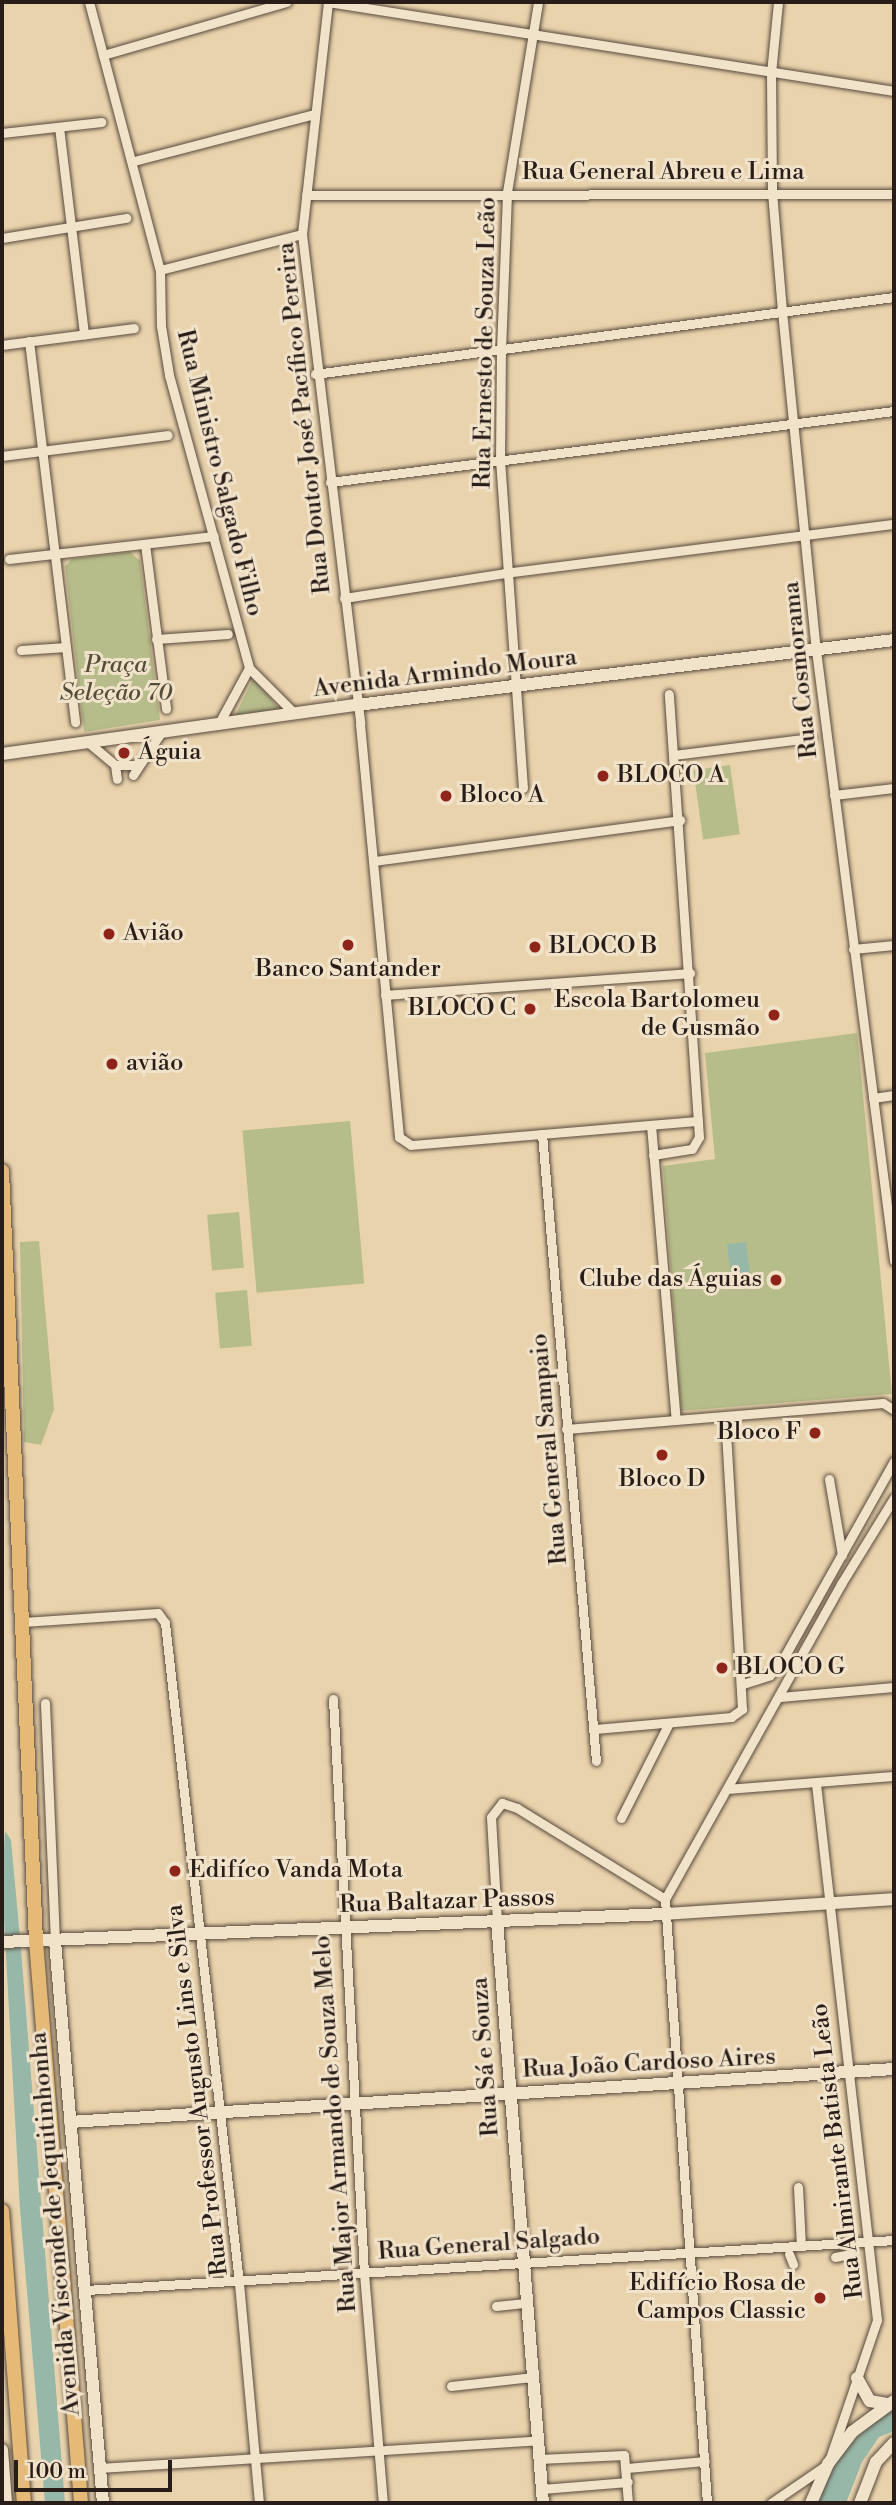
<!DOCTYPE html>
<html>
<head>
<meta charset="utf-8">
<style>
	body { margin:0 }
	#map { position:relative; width:896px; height:2505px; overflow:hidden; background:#e9d3ad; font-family:"Libre Bodoni",serif }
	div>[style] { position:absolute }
	.green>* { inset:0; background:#b6bc8a; transform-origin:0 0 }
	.water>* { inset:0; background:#97b8a9; transform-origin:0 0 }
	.roads { filter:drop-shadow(0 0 2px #584a3d) drop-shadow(0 0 2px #584a3d) }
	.street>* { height:9px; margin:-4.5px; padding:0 4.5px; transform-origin:4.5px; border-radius:4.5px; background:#f1e2ca }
	.secondary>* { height:12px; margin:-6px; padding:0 6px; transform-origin:6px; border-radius:6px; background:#f1e2ca }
	.primary>* { height:14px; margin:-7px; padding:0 7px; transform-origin:7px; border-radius:7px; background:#e4ba76 }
	.dots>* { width:19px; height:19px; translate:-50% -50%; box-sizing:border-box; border:4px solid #f1e2ca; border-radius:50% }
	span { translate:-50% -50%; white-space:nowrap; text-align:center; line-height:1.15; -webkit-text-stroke:6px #f1e2ca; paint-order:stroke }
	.street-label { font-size:24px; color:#281d18 }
	.park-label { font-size:24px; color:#534d3a; font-style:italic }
	.poi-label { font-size:24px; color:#281d18 }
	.left { translate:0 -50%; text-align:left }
	.right { translate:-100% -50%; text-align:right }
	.frame { position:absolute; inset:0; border:4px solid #281d18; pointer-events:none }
	.scale { position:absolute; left:14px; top:2460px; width:158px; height:32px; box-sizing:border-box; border:4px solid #281d18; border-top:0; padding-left:9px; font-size:21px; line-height:24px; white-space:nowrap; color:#281d18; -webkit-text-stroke:5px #f1e2ca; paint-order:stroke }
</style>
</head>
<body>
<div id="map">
	<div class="green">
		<div style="clip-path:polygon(130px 552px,140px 561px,160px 720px,84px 732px,65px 566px,72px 559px)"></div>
		<div style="clip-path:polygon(253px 679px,255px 680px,281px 711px,235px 716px)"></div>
		<div style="left:730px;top:765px;width:70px;height:37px;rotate:82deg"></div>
		<div style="clip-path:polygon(857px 1033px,892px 1394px,681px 1411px,663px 1166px,715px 1159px,705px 1053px)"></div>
		<div style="left:350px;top:1121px;width:163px;height:108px;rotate:85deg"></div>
		<div style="left:239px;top:1212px;width:56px;height:32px;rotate:85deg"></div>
		<div style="clip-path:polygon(39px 1241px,54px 1409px,41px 1445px,24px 1442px,20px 1242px)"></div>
		<div style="left:247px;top:1290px;width:56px;height:32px;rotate:85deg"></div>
	</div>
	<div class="water">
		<div style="left:746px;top:1242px;width:41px;height:19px;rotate:83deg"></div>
		<div style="clip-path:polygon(5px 1831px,11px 1840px,21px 1949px,65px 2503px,45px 2503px,20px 2209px,2px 1884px)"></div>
		<div style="clip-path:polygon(894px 2405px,894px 2431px,879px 2437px,862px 2462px,846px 2503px,816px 2503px,837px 2455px)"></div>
	</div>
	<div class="roads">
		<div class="street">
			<div style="left:89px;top:2px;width:277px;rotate:75.2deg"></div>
			<div style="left:160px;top:270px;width:56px;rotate:89deg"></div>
			<div style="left:161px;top:326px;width:50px;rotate:80.7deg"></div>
			<div style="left:169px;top:375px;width:304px;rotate:74.7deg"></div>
			<div style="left:249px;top:668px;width:65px;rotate:45deg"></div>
			<div style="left:328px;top:2px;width:233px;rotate:96.4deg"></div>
			<div style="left:302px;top:234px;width:493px;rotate:83.2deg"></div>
			<div style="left:360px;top:724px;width:415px;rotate:84.6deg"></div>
			<div style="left:399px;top:1137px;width:14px;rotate:34deg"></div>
			<div style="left:411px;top:1145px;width:288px;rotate:-4.8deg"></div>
			<div style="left:328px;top:2px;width:573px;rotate:8.94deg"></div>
			<div style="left:778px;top:2px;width:72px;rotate:95.6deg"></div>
			<div style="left:771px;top:74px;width:118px;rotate:89.5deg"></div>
			<div style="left:772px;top:192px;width:119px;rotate:85.2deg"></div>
			<div style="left:782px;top:311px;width:341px;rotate:84.3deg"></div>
			<div style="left:816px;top:650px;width:616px;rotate:82.72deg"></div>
			<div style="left:103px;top:55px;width:191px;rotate:-16.1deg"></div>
			<div style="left:59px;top:127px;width:209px;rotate:83.1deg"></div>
			<div style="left:2px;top:133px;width:100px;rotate:-6.3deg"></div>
			<div style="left:134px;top:161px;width:187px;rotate:-14.6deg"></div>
			<div style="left:306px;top:195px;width:588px;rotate:-0.1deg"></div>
			<div style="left:2px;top:238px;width:126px;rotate:-9.2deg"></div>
			<div style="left:160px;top:270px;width:146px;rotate:-14.2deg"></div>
			<div style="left:29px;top:341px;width:384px;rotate:83.1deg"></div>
			<div style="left:2px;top:345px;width:133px;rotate:-7.3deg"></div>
			<div style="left:315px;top:374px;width:584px;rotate:-7.58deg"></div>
			<div style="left:2px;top:456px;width:167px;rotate:-7.2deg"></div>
			<div style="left:330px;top:482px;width:568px;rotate:-7.18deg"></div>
			<div style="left:145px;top:544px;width:166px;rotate:82.7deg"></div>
			<div style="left:9px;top:559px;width:206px;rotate:-6.4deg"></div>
			<div style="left:344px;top:598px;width:163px;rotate:-8.8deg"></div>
			<div style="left:505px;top:573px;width:392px;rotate:-7.2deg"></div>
			<div style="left:156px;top:639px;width:72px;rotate:-4deg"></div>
			<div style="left:21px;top:650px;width:45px;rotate:-3.8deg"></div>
			<div style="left:218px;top:725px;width:65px;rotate:-61.5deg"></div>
			<div style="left:89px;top:743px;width:34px;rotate:40deg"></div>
			<div style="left:115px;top:765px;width:14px;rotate:82deg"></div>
			<div style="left:674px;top:755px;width:138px;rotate:-7.1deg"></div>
			<div style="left:115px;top:765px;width:21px"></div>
			<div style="left:133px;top:775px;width:49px;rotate:-56.6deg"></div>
			<div style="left:523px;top:788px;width:327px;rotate:-94deg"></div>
			<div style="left:500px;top:462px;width:112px;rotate:-89.5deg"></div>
			<div style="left:501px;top:350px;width:158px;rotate:-87.8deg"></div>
			<div style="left:507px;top:192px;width:193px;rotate:-80.7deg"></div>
			<div style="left:834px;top:795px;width:60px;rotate:-6.7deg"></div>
			<div style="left:374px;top:861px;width:309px;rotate:-7.6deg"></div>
			<div style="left:853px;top:949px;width:41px;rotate:-5.6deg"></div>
			<div style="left:385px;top:995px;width:306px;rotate:-4.1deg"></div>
			<div style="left:873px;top:1098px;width:21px;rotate:-8deg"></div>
			<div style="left:651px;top:1125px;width:296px;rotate:85.2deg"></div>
			<div style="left:542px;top:1134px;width:629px;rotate:85.08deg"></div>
			<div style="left:653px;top:1155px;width:39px;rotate:-9deg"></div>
			<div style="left:692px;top:1149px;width:14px;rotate:-60deg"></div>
			<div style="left:699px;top:1137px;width:444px;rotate:-93.9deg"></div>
			<div style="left:566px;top:1429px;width:318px;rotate:-4.7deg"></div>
			<div style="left:883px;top:1403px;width:13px;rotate:32deg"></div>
			<div style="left:829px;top:1479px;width:77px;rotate:80.3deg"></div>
			<div style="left:23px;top:1622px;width:135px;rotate:-3.8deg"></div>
			<div style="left:158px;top:1613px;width:12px;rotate:55deg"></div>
			<div style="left:165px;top:1623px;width:664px;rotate:83.6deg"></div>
			<div style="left:239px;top:2283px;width:221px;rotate:84.8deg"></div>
			<div style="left:743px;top:1684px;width:28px;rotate:-18deg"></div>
			<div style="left:770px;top:1675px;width:21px;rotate:-51deg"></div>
			<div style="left:783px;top:1659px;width:227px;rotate:-60.7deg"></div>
			<div style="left:780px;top:1697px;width:114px;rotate:-5deg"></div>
			<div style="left:333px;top:1699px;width:575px;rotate:86.91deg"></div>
			<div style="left:364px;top:2273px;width:231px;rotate:85.3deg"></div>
			<div style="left:45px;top:1703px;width:238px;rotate:87.6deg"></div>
			<div style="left:595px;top:1729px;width:137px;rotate:-5deg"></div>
			<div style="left:731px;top:1717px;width:14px;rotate:-36deg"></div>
			<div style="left:742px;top:1709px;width:292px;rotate:-93.3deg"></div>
			<div style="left:728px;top:1789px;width:167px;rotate:-4.5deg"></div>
			<div style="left:621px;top:1818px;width:106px;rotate:-63.2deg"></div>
			<div style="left:497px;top:1921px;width:104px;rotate:-93.3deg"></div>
			<div style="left:491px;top:1817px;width:18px;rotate:-52deg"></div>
			<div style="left:502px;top:1803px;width:16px;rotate:18deg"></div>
			<div style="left:517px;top:1808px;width:174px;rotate:31.6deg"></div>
			<div style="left:798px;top:2187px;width:59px;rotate:87.1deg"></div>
			<div style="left:789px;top:2254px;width:11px;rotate:68deg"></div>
			<div style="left:835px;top:2257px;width:16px;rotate:-11deg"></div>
			<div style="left:86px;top:2290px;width:810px;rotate:-3.54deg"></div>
			<div style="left:496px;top:2306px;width:30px;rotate:-6deg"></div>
			<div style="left:451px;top:2386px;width:81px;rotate:-6.3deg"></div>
			<div style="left:539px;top:2459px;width:85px;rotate:-2.7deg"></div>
			<div style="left:624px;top:2455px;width:48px;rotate:85.2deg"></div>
			<div style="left:99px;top:2468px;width:440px;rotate:-3.6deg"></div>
			<div style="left:627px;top:2468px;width:78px;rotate:-5.1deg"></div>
			<div style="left:542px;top:2489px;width:86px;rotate:-4.7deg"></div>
			<div style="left:707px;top:2503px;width:605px;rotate:-93.98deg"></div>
			<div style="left:665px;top:1899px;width:361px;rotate:-60.8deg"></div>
			<div style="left:841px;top:1584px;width:101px;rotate:-58.4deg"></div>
			<div style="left:771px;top:2503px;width:69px;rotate:-34.4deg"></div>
			<div style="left:828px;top:2464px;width:152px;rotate:-71.2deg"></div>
			<div style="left:877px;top:2320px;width:539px;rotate:-96.49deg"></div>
		</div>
		<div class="secondary">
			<div style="left:2px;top:754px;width:358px;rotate:-7.9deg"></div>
			<div style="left:357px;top:705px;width:541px;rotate:-6.9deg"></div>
			<div style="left:497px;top:1921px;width:584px;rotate:85.48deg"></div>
			<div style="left:55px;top:1941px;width:564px;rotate:85.12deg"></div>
			<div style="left:2px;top:1942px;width:664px;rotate:-2.42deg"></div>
			<div style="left:665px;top:1914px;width:229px;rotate:-3.7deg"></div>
			<div style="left:70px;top:2122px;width:826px;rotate:-3.68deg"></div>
			<div style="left:857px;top:2378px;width:26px;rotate:61deg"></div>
			<div style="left:870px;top:2401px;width:17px;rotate:10deg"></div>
			<div style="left:2px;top:2450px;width:53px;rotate:85.7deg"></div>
			<div style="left:811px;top:2503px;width:43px;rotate:-66.4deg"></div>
			<div style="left:828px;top:2464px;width:40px;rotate:-53deg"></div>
			<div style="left:852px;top:2432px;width:52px;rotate:-36.4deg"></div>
			<div style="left:860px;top:2503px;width:44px;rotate:-68.7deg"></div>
			<div style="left:876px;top:2462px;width:26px;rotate:-47deg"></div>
		</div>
		<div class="primary">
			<div style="left:2px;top:1171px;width:771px;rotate:87.47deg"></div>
			<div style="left:36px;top:1941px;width:564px;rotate:85.42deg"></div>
			<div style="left:2px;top:2211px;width:293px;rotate:85.7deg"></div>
		</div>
	</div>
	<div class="dots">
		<div style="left:124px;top:753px;background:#8f2418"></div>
		<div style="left:603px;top:776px;background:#8f2418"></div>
		<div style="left:446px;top:796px;background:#8f2418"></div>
		<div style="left:109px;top:934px;background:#8f2418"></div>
		<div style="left:348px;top:945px;background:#8f2418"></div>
		<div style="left:535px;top:947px;background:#8f2418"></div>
		<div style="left:530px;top:1009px;background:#8f2418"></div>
		<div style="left:774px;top:1015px;background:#8f2418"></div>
		<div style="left:112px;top:1064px;background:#8f2418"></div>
		<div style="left:776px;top:1280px;background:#8f2418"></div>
		<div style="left:815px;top:1433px;background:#8f2418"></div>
		<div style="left:662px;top:1455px;background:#8f2418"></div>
		<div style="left:722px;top:1668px;background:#8f2418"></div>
		<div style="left:175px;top:1871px;background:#8f2418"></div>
		<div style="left:820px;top:2298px;background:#8f2418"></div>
	</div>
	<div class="street-label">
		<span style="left:663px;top:173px">Rua General Abreu e Lima</span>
		<span style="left:486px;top:343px;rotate:-89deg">Rua Ernesto de Souza Leão</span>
		<span style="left:305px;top:418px;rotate:-96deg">Rua Doutor José Pacífico Pereira</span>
		<span style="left:219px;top:473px;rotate:76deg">Rua Ministro Salgado Filho</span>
		<span style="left:801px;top:670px;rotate:-96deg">Rua Cosmorama</span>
		<span style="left:445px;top:674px;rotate:-7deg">Avenida Armindo Moura</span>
		<span style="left:550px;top:1449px;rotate:-95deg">Rua General Sampaio</span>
		<span style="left:447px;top:1902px;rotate:-2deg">Rua Baltazar Passos</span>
		<span style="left:486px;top:2057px;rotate:-94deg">Rua Sá e Souza</span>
		<span style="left:649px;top:2064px;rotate:-3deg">Rua João Cardoso Aires</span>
		<span style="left:198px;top:2090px;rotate:-97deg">Rua Professor Augusto Lins e Silva</span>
		<span style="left:336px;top:2124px;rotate:-94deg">Rua Major Armando de Souza Melo</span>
		<span style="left:838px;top:2151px;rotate:-97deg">Rua Almirante Batista Leão</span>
		<span style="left:56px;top:2224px;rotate:-95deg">Avenida Visconde de Jequitinhonha</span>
		<span style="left:489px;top:2245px;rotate:-4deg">Rua General Salgado</span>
	</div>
	<div class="park-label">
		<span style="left:116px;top:680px">Praça<br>Seleção 70</span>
	</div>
	<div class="poi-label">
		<span class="left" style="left:138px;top:753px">Águia</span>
		<span class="left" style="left:617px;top:776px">BLOCO A</span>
		<span class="left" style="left:460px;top:796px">Bloco A</span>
		<span class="left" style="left:123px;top:934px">Avião</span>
		<span class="left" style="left:549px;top:947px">BLOCO B</span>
		<span style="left:348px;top:970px">Banco Santander</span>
		<span class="right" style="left:760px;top:1015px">Escola Bartolomeu<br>de Gusmão</span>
		<span class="right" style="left:516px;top:1009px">BLOCO C</span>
		<span class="left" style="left:126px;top:1064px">avião</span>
		<span class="right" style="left:762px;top:1280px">Clube das Águias</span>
		<span class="right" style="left:801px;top:1433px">Bloco F</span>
		<span style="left:662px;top:1480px">Bloco D</span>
		<span class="left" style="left:736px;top:1668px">BLOCO G</span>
		<span class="left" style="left:189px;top:1871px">Edifíco Vanda Mota</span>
		<span class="right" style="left:806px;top:2298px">Edifício Rosa de<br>Campos Classic</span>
	</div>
	<div class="frame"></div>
	<div class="scale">100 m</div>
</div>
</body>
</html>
